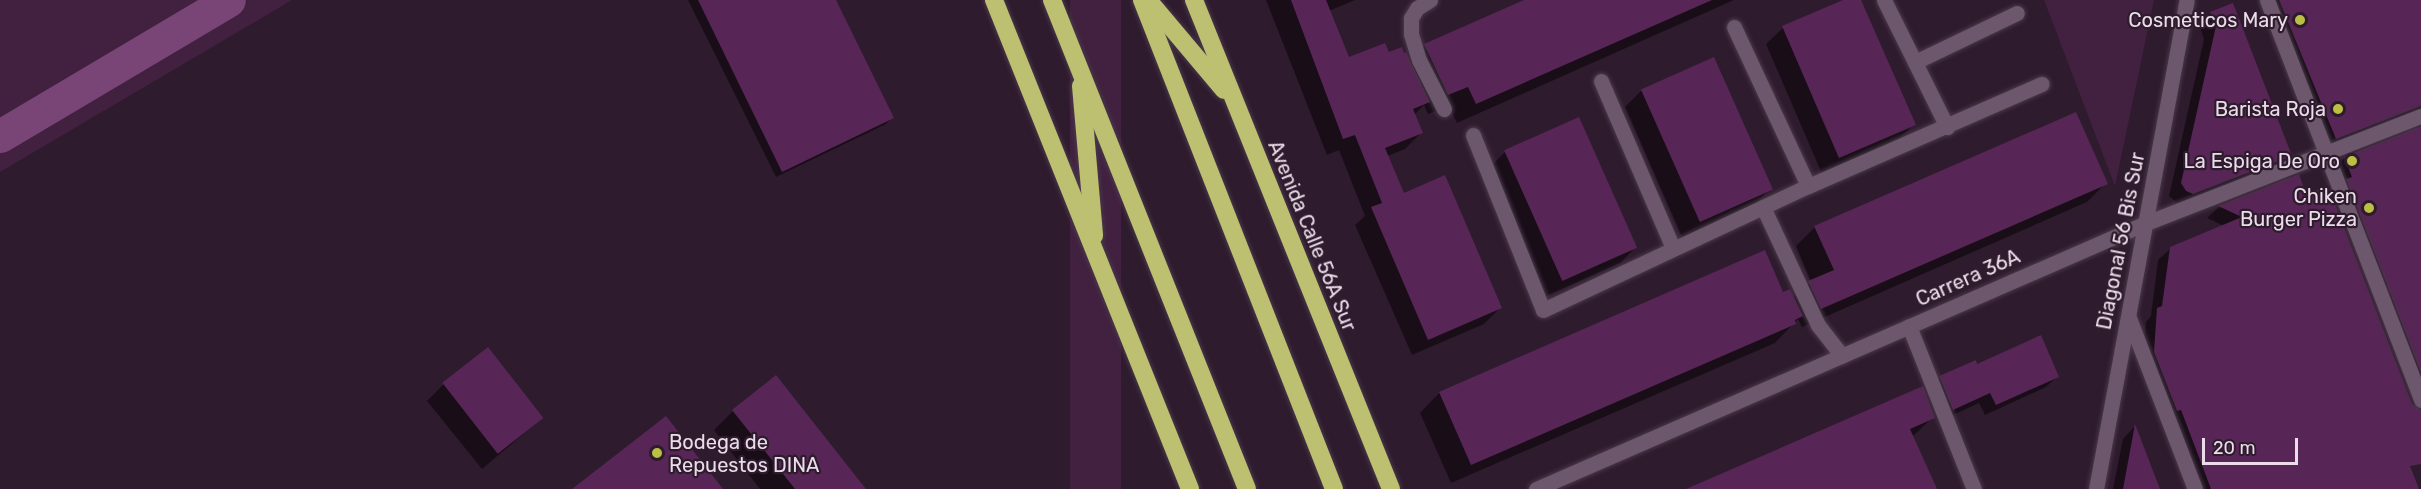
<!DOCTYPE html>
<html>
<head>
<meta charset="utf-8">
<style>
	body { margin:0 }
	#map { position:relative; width:2421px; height:489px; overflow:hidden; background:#2f1b2e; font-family:Rubik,sans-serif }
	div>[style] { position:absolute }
	.green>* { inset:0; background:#422140; transform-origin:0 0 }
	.shadow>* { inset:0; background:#0007 }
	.canal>* { height:33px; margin:-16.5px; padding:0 16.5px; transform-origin:16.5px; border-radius:16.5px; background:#784576 }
	.building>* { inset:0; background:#572656; transform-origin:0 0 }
	.roads { filter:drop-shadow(0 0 2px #493949) drop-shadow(0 0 2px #493949) }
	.street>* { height:15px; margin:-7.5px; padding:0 7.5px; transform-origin:7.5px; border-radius:7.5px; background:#6d576c }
	.highway>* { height:18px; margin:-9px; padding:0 9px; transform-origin:9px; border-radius:9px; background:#bcc070 }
	.dots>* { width:16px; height:16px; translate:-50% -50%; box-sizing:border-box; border:3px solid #2f1b2e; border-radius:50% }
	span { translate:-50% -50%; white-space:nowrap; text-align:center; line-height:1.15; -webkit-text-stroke:4.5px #2f1b2e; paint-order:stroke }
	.poi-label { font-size:20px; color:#eadde9 }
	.right { translate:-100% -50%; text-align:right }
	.left { translate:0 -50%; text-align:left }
	.street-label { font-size:20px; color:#eadde9 }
	.scale { position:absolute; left:2202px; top:438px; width:96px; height:27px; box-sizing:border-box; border:3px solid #eadde9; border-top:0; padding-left:8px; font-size:18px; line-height:21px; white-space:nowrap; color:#eadde9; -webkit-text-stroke:4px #2f1b2e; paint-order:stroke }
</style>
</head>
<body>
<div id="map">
	<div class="green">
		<div style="clip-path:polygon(0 0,292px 0,0 172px)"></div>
		<div style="left:1070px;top:0;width:51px;height:512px"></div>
		<div style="clip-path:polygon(2044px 0,2154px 0,2115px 186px)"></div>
	</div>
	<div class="shadow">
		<div style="clip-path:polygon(688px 0,834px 0,892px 117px,886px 124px,776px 177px)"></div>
		<div style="clip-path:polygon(1266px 0,1355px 0,1329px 11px,1348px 59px,1389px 54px,1409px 62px,1425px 46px,1528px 0,1734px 0,1457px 123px,1449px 106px,1428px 114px,1424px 105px,1414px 115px,1421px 133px,1405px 149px,1387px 156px,1403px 195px,1500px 308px,1484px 324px,1412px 355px,1355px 225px,1365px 216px,1339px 150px,1327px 155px)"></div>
		<div style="clip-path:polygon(1847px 0,1860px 0,1914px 124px,1897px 141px,1822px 174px,1766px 44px,1783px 28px)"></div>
		<div style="clip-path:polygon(2261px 0,2421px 0,2421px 412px,2334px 194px,2331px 171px,2345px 158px,2417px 130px,2417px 126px,2323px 151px)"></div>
		<div style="clip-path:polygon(2211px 13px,2290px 156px,2278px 168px,2180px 205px,2169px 196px,2204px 39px,2199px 25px)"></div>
		<div style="clip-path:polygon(1642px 90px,1770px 189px,1753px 206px,1682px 237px,1625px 107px)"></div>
		<div style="clip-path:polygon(1505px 152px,1637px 246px,1620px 263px,1546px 296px,1488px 169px)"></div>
		<div style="clip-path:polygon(2298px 176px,2366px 332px,2417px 489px,2194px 489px,2143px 361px,2146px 322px,2151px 316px,2158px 260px,2171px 248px,2224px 226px,2207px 218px,2219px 207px)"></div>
		<div style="clip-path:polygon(2106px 183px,2087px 202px,1802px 327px,1798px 319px,1775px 343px,1451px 483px,1420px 413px,1439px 393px,1782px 294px,1793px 298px,1811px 282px,1796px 246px,1815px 227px)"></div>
		<div style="clip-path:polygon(1977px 366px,2058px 376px,2046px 387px,1985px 415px,1979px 403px,1942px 420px,1929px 388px,1940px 377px)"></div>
		<div style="clip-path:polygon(444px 384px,542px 418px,482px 469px,427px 401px)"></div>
		<div style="clip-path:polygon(733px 411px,864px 489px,760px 489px,714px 430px)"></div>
		<div style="clip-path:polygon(1933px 417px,1912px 437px,1935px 489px,1689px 489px)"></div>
		<div style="clip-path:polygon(2134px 427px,2158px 489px,2113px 489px,2123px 439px)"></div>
	</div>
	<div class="canal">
		<div style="left:0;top:136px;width:266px;rotate:-30.7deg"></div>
	</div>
	<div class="building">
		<div style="clip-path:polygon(698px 0,836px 0,894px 118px,782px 172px)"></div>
		<div style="clip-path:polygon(1291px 0,1326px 0,1349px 57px,1385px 43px,1389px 52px,1402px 47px,1404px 53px,1406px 52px,1430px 102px,1413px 109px,1423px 133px,1385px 148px,1404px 193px,1445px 175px,1502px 308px,1428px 340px,1371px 207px,1382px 203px,1355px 135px,1343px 139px)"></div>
		<div style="clip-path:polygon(1524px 0,1712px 0,1476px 104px,1468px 87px,1448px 95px,1424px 44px)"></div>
		<div style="clip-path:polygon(1843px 0,1861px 0,1916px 125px,1839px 158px,1782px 26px)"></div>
		<div style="clip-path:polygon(2279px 0,2421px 0,2421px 106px,2336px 139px)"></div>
		<div style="clip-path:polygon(2233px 3px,2292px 156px,2193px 194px,2186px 191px,2181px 183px,2216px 26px,2210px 12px)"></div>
		<div style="left:1714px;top:57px;width:145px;height:80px;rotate:66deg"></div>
		<div style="clip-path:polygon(2076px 112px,2108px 184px,1821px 309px,1808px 281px,1834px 270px,1814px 226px)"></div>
		<div style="left:1579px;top:117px;width:143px;height:82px;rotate:66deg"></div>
		<div style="clip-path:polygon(2421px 126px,2421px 373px,2346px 179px,2352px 177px,2344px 157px)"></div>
		<div style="clip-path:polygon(2299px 174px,2306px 194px,2328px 186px,2412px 404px,2421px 410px,2421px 464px,2410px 466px,2419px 489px,2211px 489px,2181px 410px,2177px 411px,2154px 352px,2157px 308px,2162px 306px,2170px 247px,2242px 217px,2218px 206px)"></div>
		<div style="clip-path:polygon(1765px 250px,1783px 292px,1790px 289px,1803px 316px,1795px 320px,1796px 324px,1471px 465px,1439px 392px)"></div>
		<div style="clip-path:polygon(2041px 335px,2059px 377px,1996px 405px,1990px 393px,1953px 410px,1939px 376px,1976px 360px,1977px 364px)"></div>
		<div style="left:488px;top:347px;width:90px;height:58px;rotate:52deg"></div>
		<div style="clip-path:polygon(776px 375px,866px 489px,795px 489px,732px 410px)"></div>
		<div style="clip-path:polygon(1923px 386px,1935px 418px,1910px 429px,1937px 489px,1686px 489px)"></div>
		<div style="clip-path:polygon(666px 416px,723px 489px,572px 489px)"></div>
		<div style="clip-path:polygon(2135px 424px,2160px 489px,2123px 489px)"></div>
	</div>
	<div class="roads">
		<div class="street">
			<div style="left:1430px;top:0;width:15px;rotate:148deg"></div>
			<div style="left:1417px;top:8px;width:12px;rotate:121deg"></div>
			<div style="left:1411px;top:18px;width:16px;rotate:90deg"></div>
			<div style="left:1411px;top:34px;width:27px;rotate:73deg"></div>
			<div style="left:1419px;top:60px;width:55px;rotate:63deg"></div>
			<div style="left:1884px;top:0;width:142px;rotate:63.6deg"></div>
			<div style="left:2267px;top:0;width:429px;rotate:68.9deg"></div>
			<div style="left:1734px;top:27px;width:175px;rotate:65deg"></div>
			<div style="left:1915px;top:62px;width:113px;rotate:-25.7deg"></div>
			<div style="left:1601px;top:81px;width:182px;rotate:66.7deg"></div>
			<div style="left:1473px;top:135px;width:188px;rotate:68.2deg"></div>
			<div style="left:1543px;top:310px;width:293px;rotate:-25.1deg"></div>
			<div style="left:1808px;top:186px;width:255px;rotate:-23.6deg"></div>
			<div style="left:1763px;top:207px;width:130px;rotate:65deg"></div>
			<div style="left:1818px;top:325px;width:39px;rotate:52deg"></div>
			<div style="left:2129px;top:318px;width:183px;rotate:68.9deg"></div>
			<div style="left:1909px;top:326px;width:175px;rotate:68.3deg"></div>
			<div style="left:1536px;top:489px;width:665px;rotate:-23.56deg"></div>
			<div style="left:2146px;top:223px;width:295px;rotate:-21.3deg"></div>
			<div style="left:2096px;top:489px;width:497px;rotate:-79.5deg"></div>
		</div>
		<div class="highway">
			<div style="left:994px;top:0;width:527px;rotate:68.16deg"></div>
			<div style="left:1052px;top:0;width:526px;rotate:68.26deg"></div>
			<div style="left:1142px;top:0;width:525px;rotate:68.56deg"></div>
			<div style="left:1194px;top:0;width:527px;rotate:68.06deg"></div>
			<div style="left:1149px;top:1px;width:116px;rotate:49.9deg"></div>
			<div style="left:1081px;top:86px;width:150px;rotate:85deg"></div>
		</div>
	</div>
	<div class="dots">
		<div style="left:2300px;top:20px;background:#bcbf44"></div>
		<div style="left:2338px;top:109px;background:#bcbf44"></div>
		<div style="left:2352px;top:161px;background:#bcbf44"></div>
		<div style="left:2369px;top:208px;background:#bcbf44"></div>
		<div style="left:657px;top:453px;background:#bcbf44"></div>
	</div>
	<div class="poi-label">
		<span class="right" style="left:2288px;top:20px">Cosmeticos Mary</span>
		<span class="right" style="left:2326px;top:109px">Barista Roja</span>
		<span class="right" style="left:2340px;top:161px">La Espiga De Oro</span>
		<span class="right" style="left:2357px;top:208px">Chiken<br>Burger Pizza</span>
		<span class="left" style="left:669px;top:454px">Bodega de<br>Repuestos DINA</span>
	</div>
	<div class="street-label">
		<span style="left:1312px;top:236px;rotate:68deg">Avenida Calle 56A Sur</span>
		<span style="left:2121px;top:241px;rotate:-79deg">Diagonal 56 Bis Sur</span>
		<span style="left:1968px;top:278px;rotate:-24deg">Carrera 36A</span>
	</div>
	<div class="scale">20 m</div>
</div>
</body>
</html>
